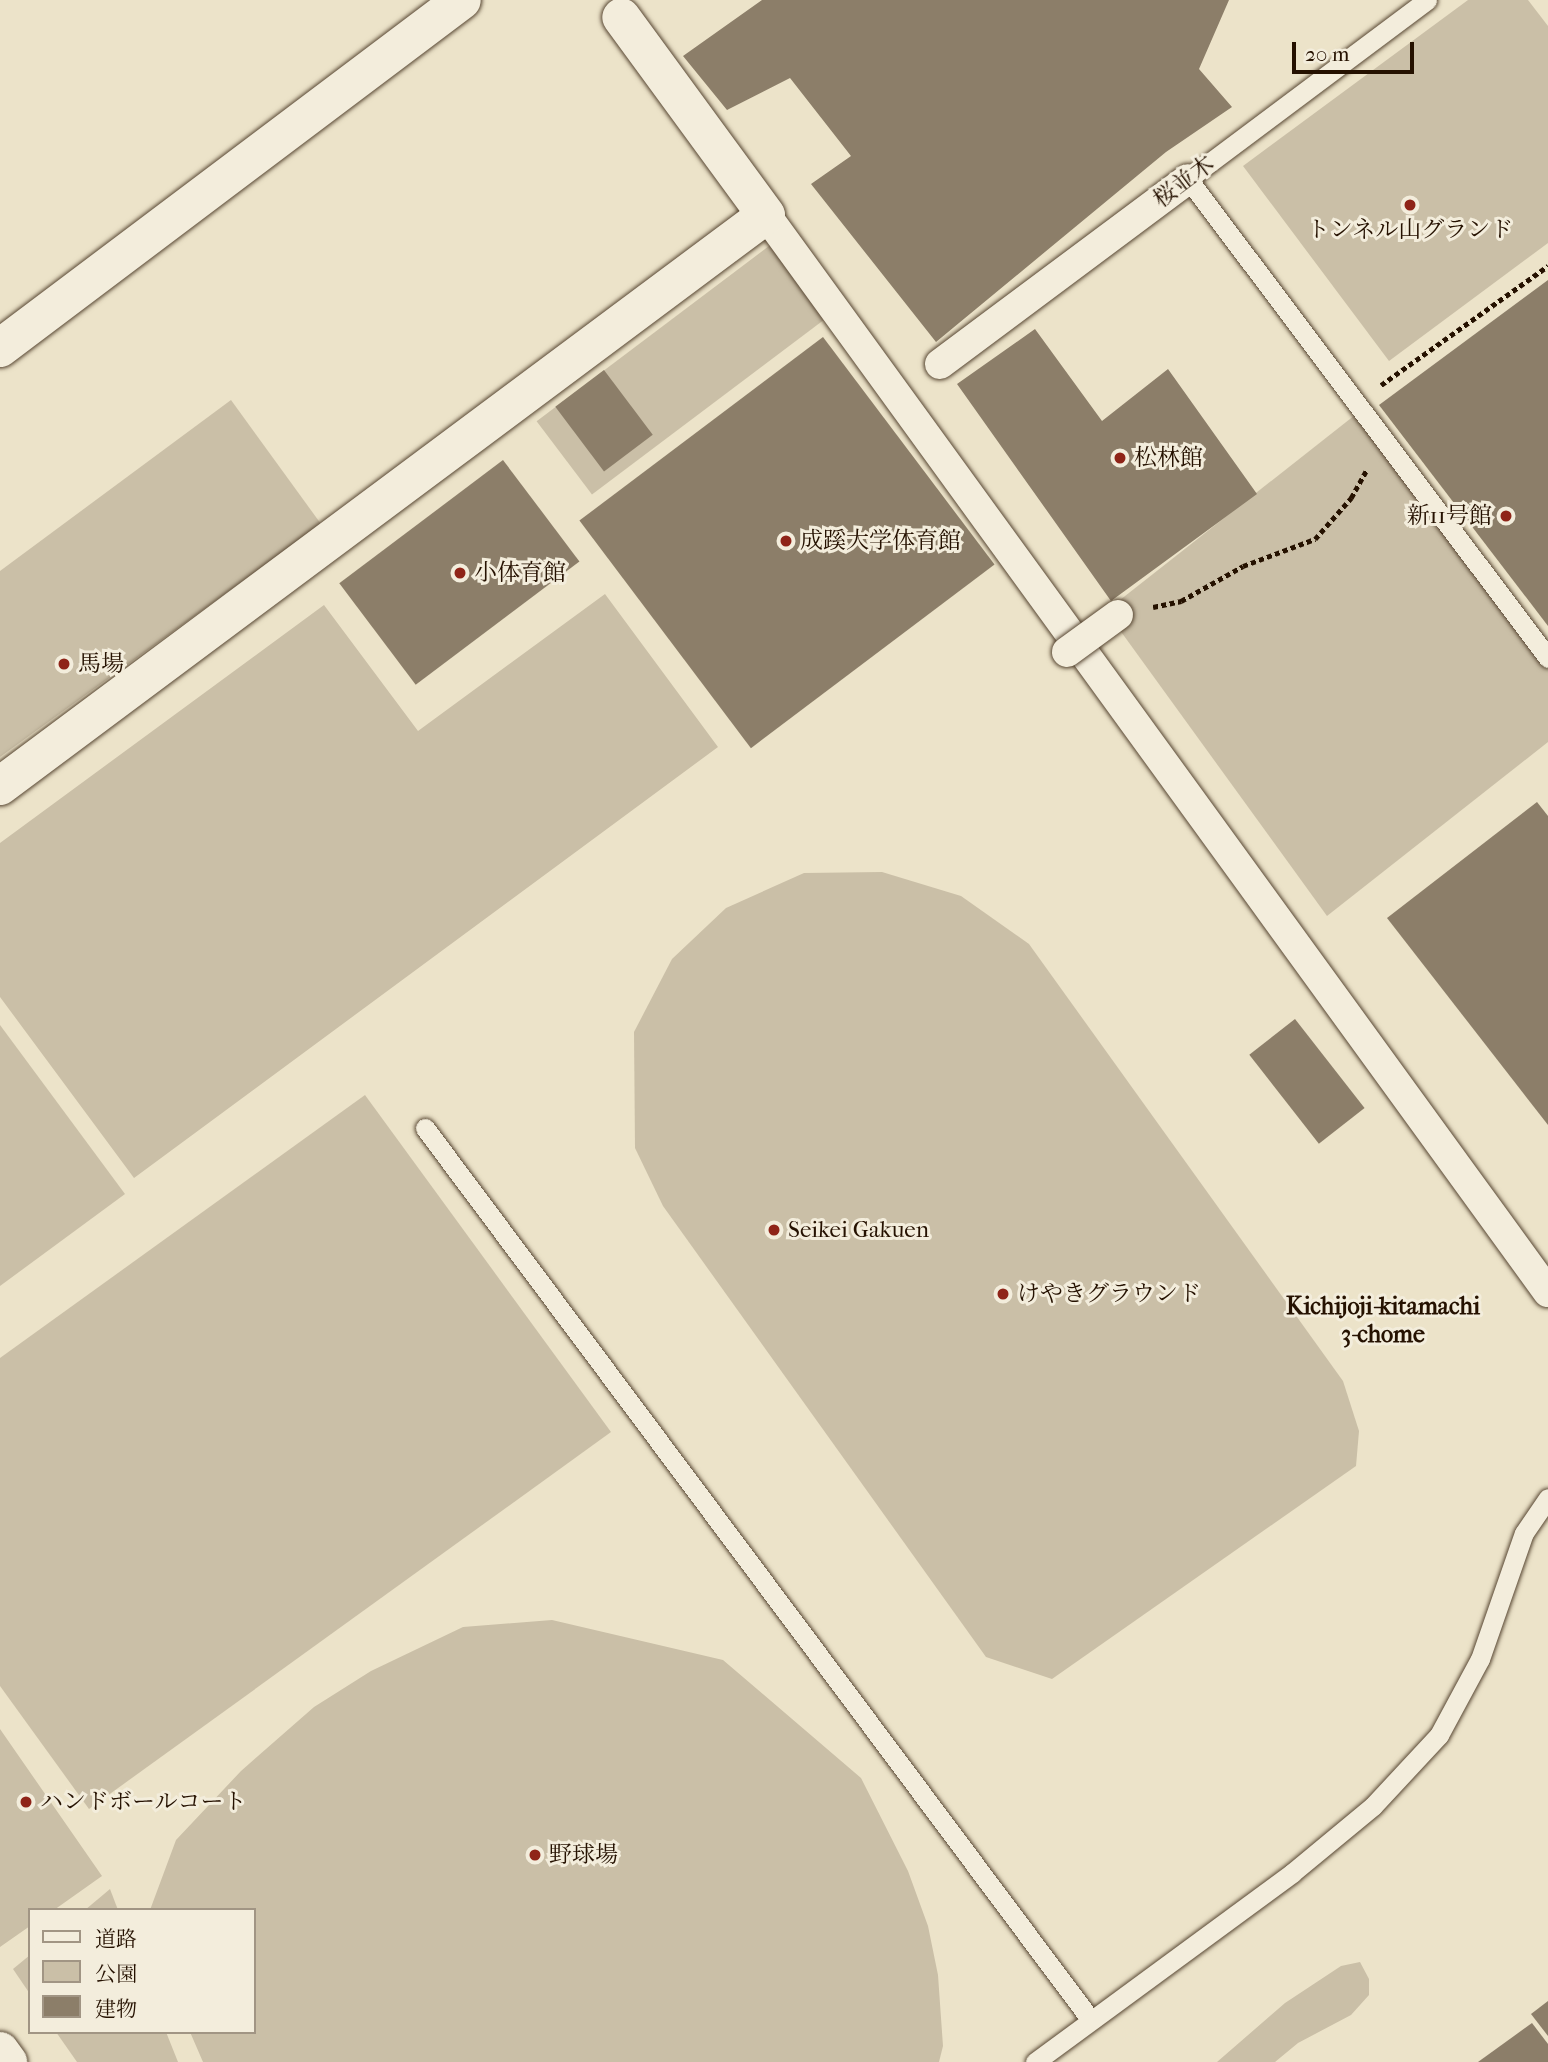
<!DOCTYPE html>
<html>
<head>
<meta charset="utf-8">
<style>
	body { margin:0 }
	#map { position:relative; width:1548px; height:2062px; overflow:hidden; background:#ece3c9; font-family:"IM FELL French Canon","Noto Serif JP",serif }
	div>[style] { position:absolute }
	.green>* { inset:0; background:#cabfa7; transform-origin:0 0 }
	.building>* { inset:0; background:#8c7e69; transform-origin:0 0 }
	.path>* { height:4.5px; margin-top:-2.25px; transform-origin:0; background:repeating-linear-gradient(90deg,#251100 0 5px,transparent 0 8.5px) }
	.roads { filter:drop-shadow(0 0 2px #574632) drop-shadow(0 0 2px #574632) }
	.service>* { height:19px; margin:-9.5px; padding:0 9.5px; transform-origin:9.5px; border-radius:9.5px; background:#f3eddc }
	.pedestrian>* { height:30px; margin:-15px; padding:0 15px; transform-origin:15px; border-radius:15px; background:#f3eddc }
	.minor>* { height:38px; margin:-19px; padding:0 19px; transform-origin:19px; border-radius:19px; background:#f3eddc }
	.bridges { filter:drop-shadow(0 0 2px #574632) drop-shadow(0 0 2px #574632) }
	.pedestrian-bridge>* { height:30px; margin:-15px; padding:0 15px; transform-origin:15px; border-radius:15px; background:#f3eddc }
	.dots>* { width:19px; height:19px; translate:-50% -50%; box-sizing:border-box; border:4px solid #f3eddc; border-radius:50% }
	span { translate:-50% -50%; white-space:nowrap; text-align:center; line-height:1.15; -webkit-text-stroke:6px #f3eddc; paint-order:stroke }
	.street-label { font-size:23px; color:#251100 }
	.poi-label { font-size:23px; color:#251100 }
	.left { translate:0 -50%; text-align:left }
	.right { translate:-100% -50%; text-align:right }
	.neighbourhood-label { font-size:24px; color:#251100; font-weight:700 }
	.legend { position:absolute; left:28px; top:1908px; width:228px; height:126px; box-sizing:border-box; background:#f3eddc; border:2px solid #a19584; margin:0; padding:9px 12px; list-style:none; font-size:21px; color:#251100 }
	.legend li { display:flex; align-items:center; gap:14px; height:35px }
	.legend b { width:35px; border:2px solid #a19584 }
	.scale { position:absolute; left:1292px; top:42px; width:122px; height:32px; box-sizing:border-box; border:4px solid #251100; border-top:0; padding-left:9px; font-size:21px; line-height:24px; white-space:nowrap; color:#251100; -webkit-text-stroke:5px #f3eddc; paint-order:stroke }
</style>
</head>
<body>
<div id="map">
	<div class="green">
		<div style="clip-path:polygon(1468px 0,1528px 0,1548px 26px,1548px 243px,1389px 361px,1243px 166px)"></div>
		<div style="left:777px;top:240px;width:92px;height:301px;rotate:53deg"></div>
		<div style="clip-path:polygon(231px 400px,321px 524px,0 757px,0 571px)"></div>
		<div style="clip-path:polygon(1355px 415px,1548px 667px,1548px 742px,1327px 916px,1106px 611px)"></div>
		<div style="clip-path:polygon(605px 594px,718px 747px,134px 1178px,0 997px,0 843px,324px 605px,418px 731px)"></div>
		<div style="clip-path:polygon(882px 872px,961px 896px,1029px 944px,1343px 1381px,1359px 1431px,1356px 1466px,1052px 1679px,986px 1657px,663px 1206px,635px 1148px,634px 1032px,672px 959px,726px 908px,804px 873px)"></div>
		<div style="clip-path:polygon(0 1025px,125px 1194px,0 1286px)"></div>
		<div style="clip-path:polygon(365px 1095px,611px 1432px,89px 1809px,0 1686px,0 1358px)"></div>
		<div style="clip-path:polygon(552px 1620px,723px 1660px,861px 1778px,908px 1871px,928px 1926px,938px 1975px,943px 2046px,939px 2062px,203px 2062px,190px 2032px,254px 2032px,254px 1910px,150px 1910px,176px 1840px,241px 1771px,314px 1707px,371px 1671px,463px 1627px)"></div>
		<div style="clip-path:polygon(0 1729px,102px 1876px,54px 1910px,30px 1910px,30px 1926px,0 1947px)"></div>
		<div style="clip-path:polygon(110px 1889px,118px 1910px,85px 1910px)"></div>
		<div style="clip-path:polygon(30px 1955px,30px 1994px,13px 1969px)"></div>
		<div style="clip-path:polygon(1360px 1962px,1369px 1979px,1369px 1995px,1351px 2015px,1298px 2043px,1275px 2062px,1217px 2062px,1285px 2003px,1341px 1966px)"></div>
		<div style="clip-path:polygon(56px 2032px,166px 2032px,178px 2062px,77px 2062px)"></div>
	</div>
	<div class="building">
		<div style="clip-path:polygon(762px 0,1229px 0,1199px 69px,1232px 107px,1166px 152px,936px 342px,811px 184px,851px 156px,790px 78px,727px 110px,683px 56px)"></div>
		<div style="clip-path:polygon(1548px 280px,1548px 626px,1379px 405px)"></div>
		<div style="clip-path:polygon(1035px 329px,1102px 421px,1168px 369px,1257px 494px,1111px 601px,957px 384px)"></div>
		<div style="left:823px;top:337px;width:285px;height:305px;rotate:53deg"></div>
		<div style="left:604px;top:370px;width:81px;height:61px;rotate:53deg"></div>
		<div style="left:503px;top:460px;width:127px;height:205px;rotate:53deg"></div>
		<div style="clip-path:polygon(1537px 802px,1548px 816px,1548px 1125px,1387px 918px)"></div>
		<div style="left:1295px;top:1019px;width:113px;height:58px;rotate:52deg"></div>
		<div style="clip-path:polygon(1548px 2001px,1548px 2036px,1531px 2014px)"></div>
		<div style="clip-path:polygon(1532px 2023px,1548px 2044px,1548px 2062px,1478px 2062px)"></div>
	</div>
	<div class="path">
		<div style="left:1381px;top:385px;width:205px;rotate:-35.5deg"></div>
		<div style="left:1153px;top:607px;width:29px;rotate:-12deg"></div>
		<div style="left:1181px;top:601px;width:71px;rotate:-29.4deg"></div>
		<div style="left:1243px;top:566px;width:77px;rotate:-20.6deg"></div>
		<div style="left:1315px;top:539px;width:55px;rotate:-48.7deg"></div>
		<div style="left:1351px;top:498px;width:33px;rotate:-61deg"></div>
	</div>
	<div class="roads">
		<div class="service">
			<div style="left:1427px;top:0;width:299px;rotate:143.2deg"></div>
			<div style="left:1188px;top:179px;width:599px;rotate:53.07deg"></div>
			<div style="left:425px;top:1128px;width:1112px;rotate:53.26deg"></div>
			<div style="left:1035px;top:2062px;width:319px;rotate:-36.3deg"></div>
			<div style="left:1292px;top:1873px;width:105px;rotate:-39.6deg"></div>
			<div style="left:1373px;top:1806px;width:97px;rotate:-47.1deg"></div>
			<div style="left:1439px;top:1735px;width:86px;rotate:-61.7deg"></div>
			<div style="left:1480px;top:1659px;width:133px;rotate:-70.8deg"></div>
			<div style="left:1524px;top:1533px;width:42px;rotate:-55.6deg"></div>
		</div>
		<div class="pedestrian">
			<div style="left:766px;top:215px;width:1331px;rotate:54.02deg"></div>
			<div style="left:940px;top:364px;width:309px;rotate:-36.7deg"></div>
		</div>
		<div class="minor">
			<div style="left:0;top:348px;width:578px;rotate:-36.99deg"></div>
			<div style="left:0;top:786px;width:955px;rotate:-36.7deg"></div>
			<div style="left:766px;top:215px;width:245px;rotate:-126.2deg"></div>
			<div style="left:0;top:2051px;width:14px;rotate:54deg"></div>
		</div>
	</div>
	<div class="bridges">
		<div class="pedestrian-bridge">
			<div style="left:1067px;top:652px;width:63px;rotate:-36deg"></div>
		</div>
	</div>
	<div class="dots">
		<div style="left:1410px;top:205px;background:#8f2418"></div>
		<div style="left:1120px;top:458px;background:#8f2418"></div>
		<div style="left:1506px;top:516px;background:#8f2418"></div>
		<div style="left:786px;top:541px;background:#8f2418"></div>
		<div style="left:460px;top:573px;background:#8f2418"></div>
		<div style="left:64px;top:664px;background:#8f2418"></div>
		<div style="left:774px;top:1230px;background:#8f2418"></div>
		<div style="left:1003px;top:1294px;background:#8f2418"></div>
		<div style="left:26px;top:1802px;background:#8f2418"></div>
		<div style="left:535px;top:1855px;background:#8f2418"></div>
	</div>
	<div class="street-label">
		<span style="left:1184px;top:182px;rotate:-37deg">桜並木</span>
	</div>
	<div class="poi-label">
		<span style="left:1410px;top:230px">トンネル山グランド</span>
		<span class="left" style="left:1134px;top:458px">松林館</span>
		<span class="right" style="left:1492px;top:516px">新11号館</span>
		<span class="left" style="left:800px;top:541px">成蹊大学体育館</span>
		<span class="left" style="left:474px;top:573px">小体育館</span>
		<span class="left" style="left:78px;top:664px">馬場</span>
		<span class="left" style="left:788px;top:1230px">Seikei Gakuen</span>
		<span class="left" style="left:1017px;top:1294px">けやきグラウンド</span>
		<span class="left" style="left:40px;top:1802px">ハンドボールコート</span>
		<span class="left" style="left:549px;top:1855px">野球場</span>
	</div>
	<div class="neighbourhood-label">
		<span style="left:1383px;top:1321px">Kichijoji-kitamachi<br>3-chome</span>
	</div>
	<ul class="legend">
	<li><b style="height:9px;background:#f3eddc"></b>道路</li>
	<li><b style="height:19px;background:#cabfa7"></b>公園</li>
	<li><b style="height:19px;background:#8c7e69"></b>建物</li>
	</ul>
	<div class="scale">20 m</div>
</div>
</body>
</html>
